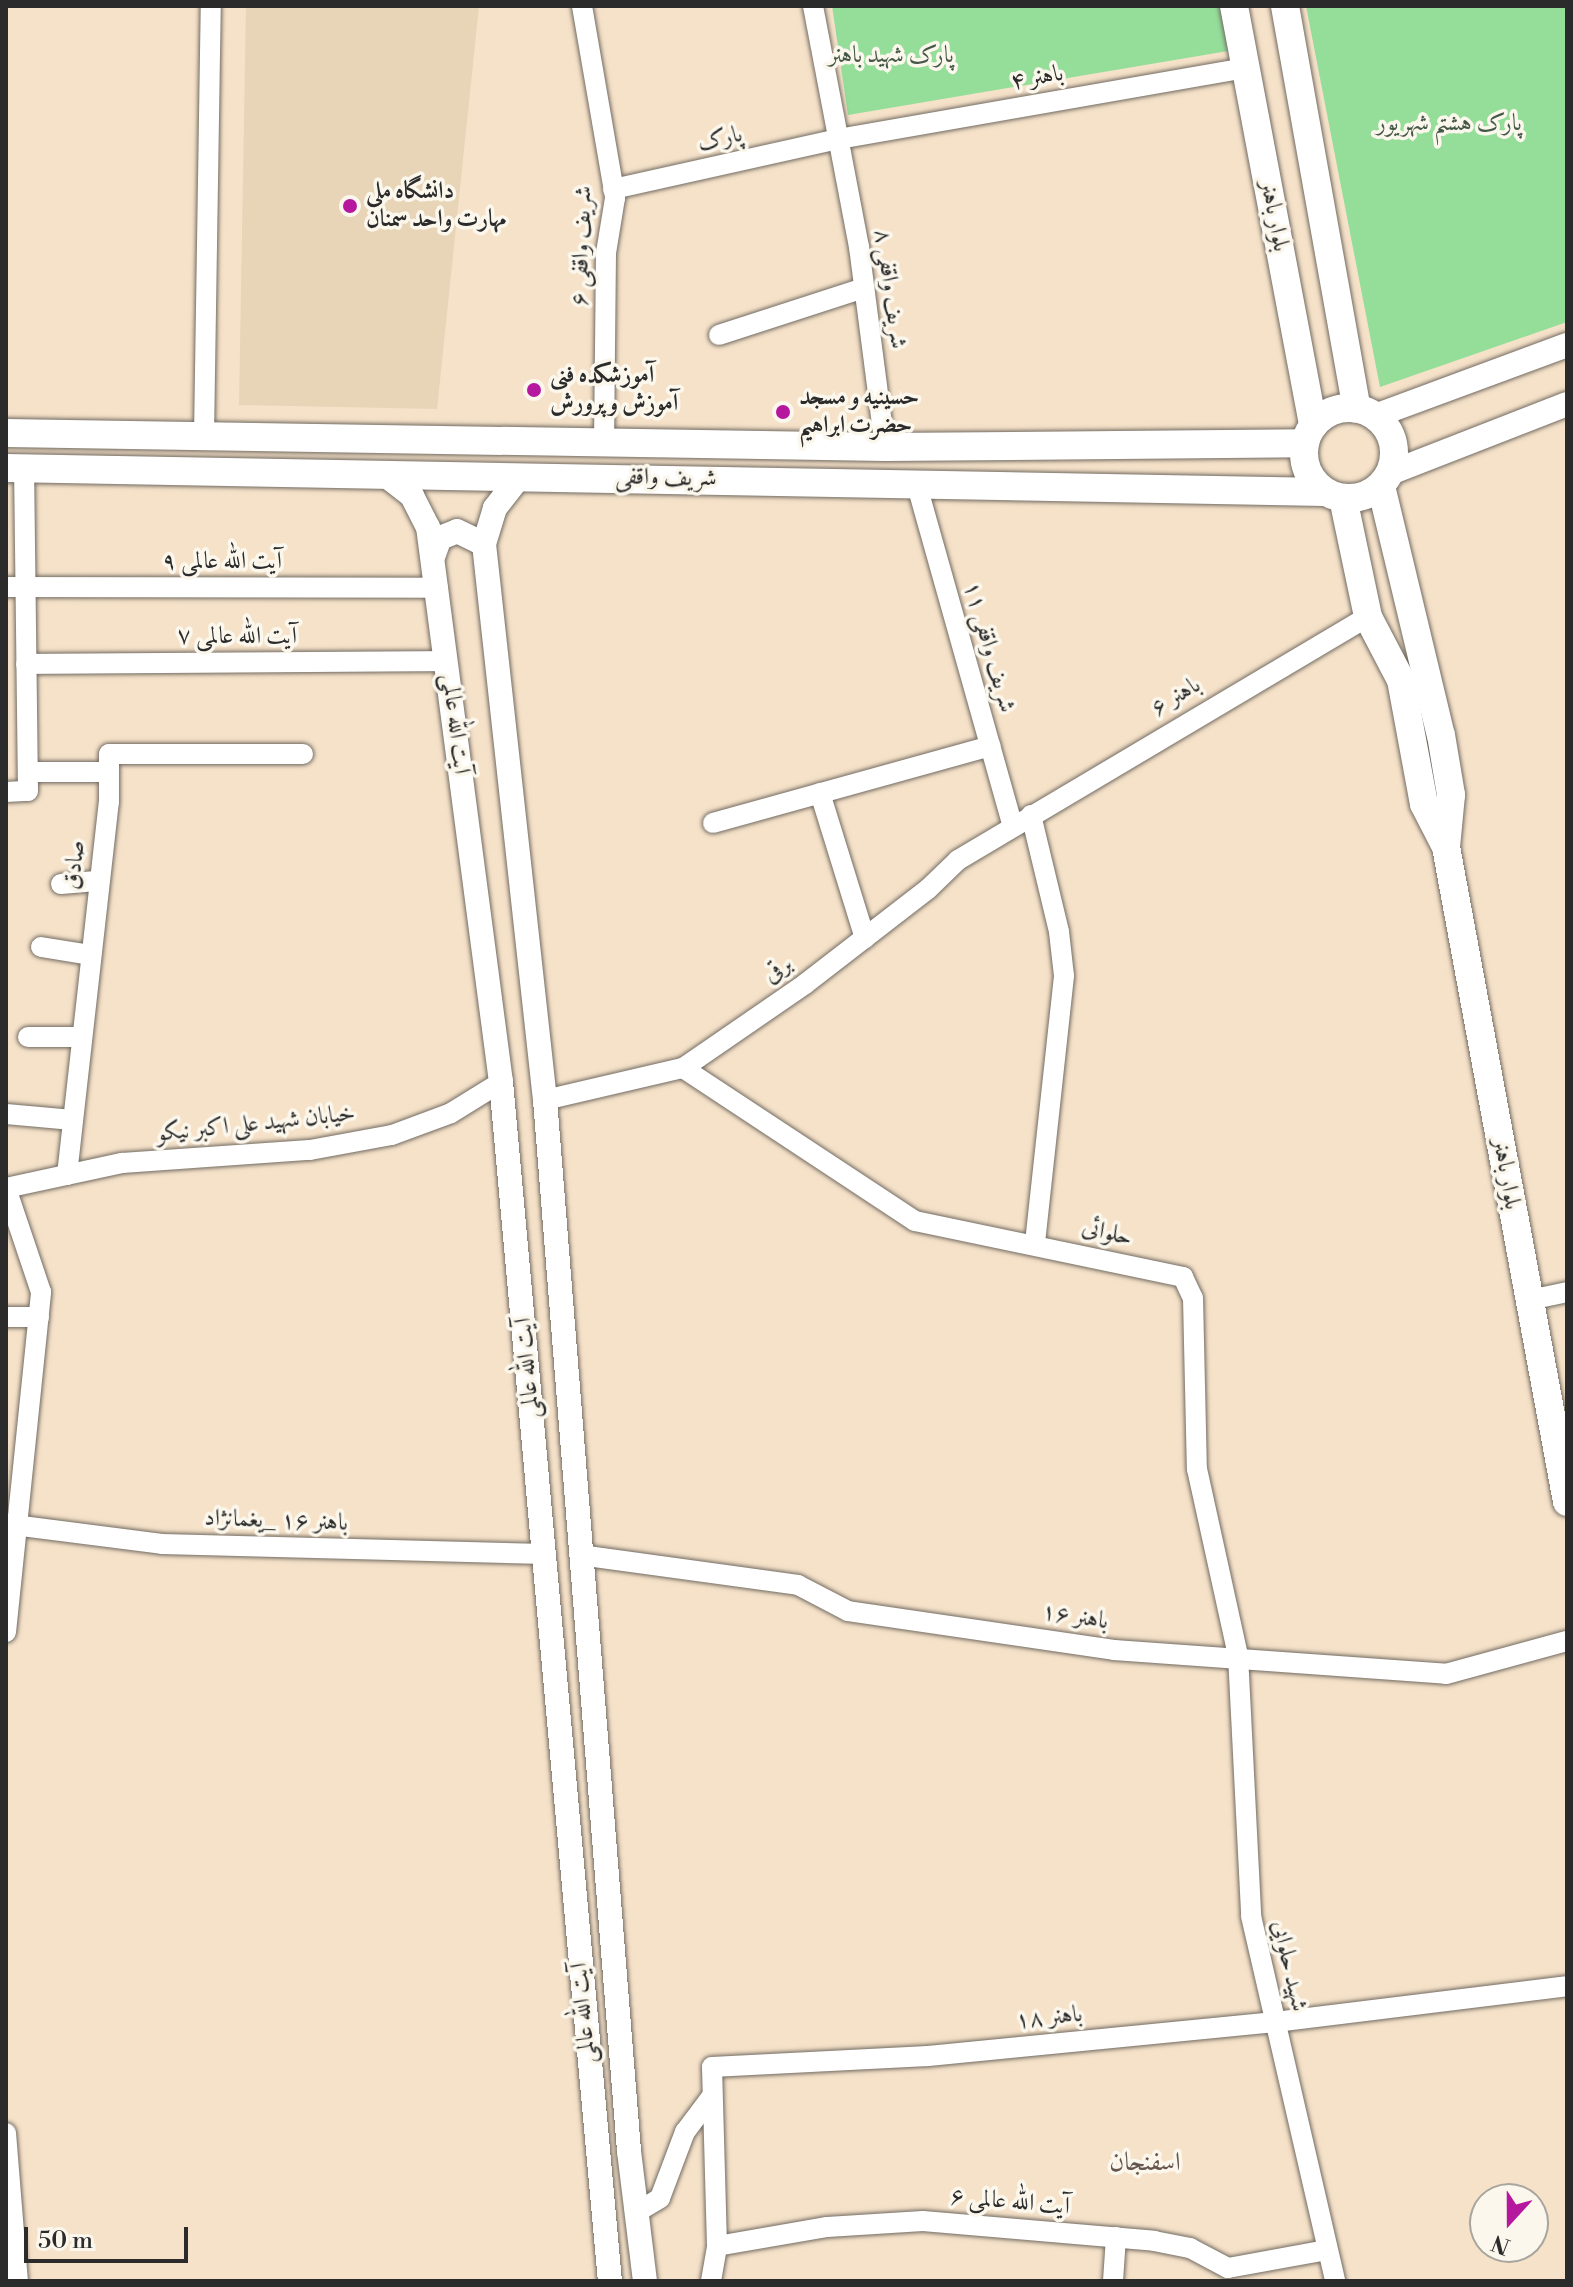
<!DOCTYPE html>
<html>
<head>
<meta charset="utf-8">
<style>
	body { margin:0 }
	#map { position:relative; width:1573px; height:2287px; overflow:hidden; background:#f6e2c9; font-family:"Libre Bodoni",Amiri,serif }
	div>[style] { position:absolute }
	.built>* { inset:0; background:#e8d4b7 }
	.green>* { inset:0; background:#94de9a }
	.roads { filter:drop-shadow(0 0 2px #726b62) drop-shadow(0 0 2px #726b62) }
	.minor>* { height:20px; margin:-10px; padding:0 10px; transform-origin:10px; border-radius:10px; background:#fff }
	.tertiary>* { height:24px; margin:-12px; padding:0 12px; transform-origin:12px; border-radius:12px; background:#fff }
	.secondary>* { height:28px; margin:-14px; padding:0 14px; transform-origin:14px; border-radius:14px; background:#fff }
	.secondary>.ring { margin:-14px; padding:0; box-sizing:content-box; background:none; border:28px solid #fff; border-radius:50% }
	.dots>* { width:22px; height:22px; translate:-50% -50%; box-sizing:border-box; border:4px solid #fbf7ec; border-radius:50% }
	span { translate:-50% -50%; white-space:nowrap; text-align:center; line-height:1.15; -webkit-text-stroke:7px #fbf7ec; paint-order:stroke }
	.park-label { font-size:24px; color:#455847 }
	.street-label { font-size:24px; color:#2b2b2b }
	.poi-label { font-size:24px; color:#2b2b2b; font-weight:700 }
	.left { translate:0 -50%; text-align:left }
	.neighbourhood-label { font-size:26px; color:#65554e }
	.frame { position:absolute; inset:0; border:8px solid #2b2b2b; pointer-events:none }
	.north { position:absolute; left:1469px; top:2183px; width:80px; height:80px; box-sizing:border-box; background:#fbf7ec; border:2px solid #a8a59f; border-radius:50%; rotate:201deg; font-size:22px; font-weight:700; line-height:32px; text-align:center; color:#2b2b2b }
	.north::after { content:''; display:block; margin:auto; width:28px; height:36px; background:#b5179e; clip-path:polygon(50% 0,100% 100%,50% 72%,0 100%) }
	.scale { position:absolute; left:24px; top:2227px; width:164px; height:36px; box-sizing:border-box; border:4px solid #2b2b2b; border-top:0; padding-left:10px; font-size:24px; line-height:28px; white-space:nowrap; color:#2b2b2b; -webkit-text-stroke:6px #fbf7ec; paint-order:stroke }
</style>
</head>
<body>
<div id="map">
	<div class="built">
		<div style="clip-path:polygon(246px 6px,479px 6px,437px 409px,239px 405px)"></div>
	</div>
	<div class="green">
		<div style="clip-path:polygon(832px 6px,1226px 6px,1234px 50px,848px 115px)"></div>
		<div style="clip-path:polygon(1306px 6px,1567px 6px,1567px 322px,1380px 387px)"></div>
	</div>
	<div class="roads">
		<div class="minor">
			<div style="left:582px;top:6px;width:195px;rotate:80.2deg"></div>
			<div style="left:615px;top:198px;width:56px;rotate:99.3deg"></div>
			<div style="left:606px;top:253px;width:190px;rotate:90.6deg"></div>
			<div style="left:813px;top:6px;width:245px;rotate:79.2deg"></div>
			<div style="left:859px;top:247px;width:202px;rotate:82.6deg"></div>
			<div style="left:613px;top:189px;width:231px;rotate:-12.5deg"></div>
			<div style="left:839px;top:139px;width:412px;rotate:-9.9deg"></div>
			<div style="left:719px;top:335px;width:152px;rotate:-18deg"></div>
			<div style="left:204px;top:436px;width:430px;rotate:-89.1deg"></div>
			<div style="left:916px;top:482px;width:357px;rotate:74.3deg"></div>
			<div style="left:6px;top:587px;width:432px;rotate:0.1deg"></div>
			<div style="left:26px;top:664px;width:421px;rotate:-0.4deg"></div>
			<div style="left:28px;top:772px;width:81px"></div>
			<div style="left:6px;top:792px;width:22px;rotate:-3deg"></div>
			<div style="left:28px;top:791px;width:323px;rotate:-90.7deg"></div>
			<div style="left:820px;top:793px;width:152px;rotate:72.8deg"></div>
			<div style="left:1031px;top:815px;width:120px;rotate:76.5deg"></div>
			<div style="left:1059px;top:932px;width:44px;rotate:83.5deg"></div>
			<div style="left:1064px;top:976px;width:269px;rotate:96.2deg"></div>
			<div style="left:713px;top:823px;width:288px;rotate:-15.5deg"></div>
			<div style="left:61px;top:884px;width:38px;rotate:-5deg"></div>
			<div style="left:41px;top:947px;width:51px;rotate:9.1deg"></div>
			<div style="left:28px;top:1037px;width:54px"></div>
			<div style="left:683px;top:1068px;width:278px;rotate:33.4deg"></div>
			<div style="left:915px;top:1221px;width:274px;rotate:11.8deg"></div>
			<div style="left:1183px;top:1277px;width:23px;rotate:65deg"></div>
			<div style="left:1193px;top:1298px;width:171px;rotate:88.7deg"></div>
			<div style="left:1197px;top:1469px;width:190px;rotate:77.6deg"></div>
			<div style="left:1238px;top:1655px;width:261px;rotate:87.1deg"></div>
			<div style="left:1251px;top:1916px;width:375px;rotate:77deg"></div>
			<div style="left:545px;top:1100px;width:142px;rotate:-13.1deg"></div>
			<div style="left:683px;top:1068px;width:148px;rotate:-34.5deg"></div>
			<div style="left:805px;top:984px;width:155px;rotate:-37.7deg"></div>
			<div style="left:928px;top:889px;width:42px;rotate:-44deg"></div>
			<div style="left:958px;top:860px;width:477px;rotate:-30.7deg"></div>
			<div style="left:6px;top:1114px;width:67px;rotate:5.1deg"></div>
			<div style="left:67px;top:1175px;width:375px;rotate:-83.6deg"></div>
			<div style="left:109px;top:802px;width:48px;rotate:-90deg"></div>
			<div style="left:109px;top:754px;width:194px"></div>
			<div style="left:6px;top:1188px;width:119px;rotate:-12.2deg"></div>
			<div style="left:122px;top:1163px;width:188px;rotate:-4deg"></div>
			<div style="left:310px;top:1150px;width:83px;rotate:-10.4deg"></div>
			<div style="left:392px;top:1135px;width:63px;rotate:-20.4deg"></div>
			<div style="left:451px;top:1113px;width:59px;rotate:-31.8deg"></div>
			<div style="left:1530px;top:1300px;width:38px;rotate:-12deg"></div>
			<div style="left:6px;top:1317px;width:33px"></div>
			<div style="left:6px;top:1524px;width:157px;rotate:7.3deg"></div>
			<div style="left:162px;top:1544px;width:383px;rotate:1.5deg"></div>
			<div style="left:580px;top:1555px;width:220px;rotate:7.8deg"></div>
			<div style="left:798px;top:1585px;width:56px;rotate:27.5deg"></div>
			<div style="left:848px;top:1611px;width:269px;rotate:8.3deg"></div>
			<div style="left:1114px;top:1650px;width:333px;rotate:4.1deg"></div>
			<div style="left:1446px;top:1674px;width:125px;rotate:-15.3deg"></div>
			<div style="left:6px;top:1632px;width:342px;rotate:-84.1deg"></div>
			<div style="left:41px;top:1292px;width:110px;rotate:-108.6deg"></div>
			<div style="left:6px;top:2133px;width:148px;rotate:85.4deg"></div>
			<div style="left:637px;top:2212px;width:27px;rotate:-31deg"></div>
			<div style="left:660px;top:2198px;width:71px;rotate:-69.3deg"></div>
			<div style="left:685px;top:2132px;width:45px;rotate:-53.1deg"></div>
			<div style="left:717px;top:2246px;width:179px;rotate:-91.6deg"></div>
			<div style="left:712px;top:2067px;width:216px;rotate:-2.9deg"></div>
			<div style="left:928px;top:2056px;width:349px;rotate:-5.6deg"></div>
			<div style="left:1275px;top:2022px;width:294px;rotate:-7deg"></div>
			<div style="left:711px;top:2281px;width:36px;rotate:-80deg"></div>
			<div style="left:717px;top:2246px;width:112px;rotate:-9.8deg"></div>
			<div style="left:827px;top:2227px;width:96px;rotate:-3.6deg"></div>
			<div style="left:923px;top:2221px;width:232px;rotate:4.9deg"></div>
			<div style="left:1154px;top:2241px;width:37px;rotate:11deg"></div>
			<div style="left:1190px;top:2248px;width:43px;rotate:27.8deg"></div>
			<div style="left:1228px;top:2268px;width:101px;rotate:-10.3deg"></div>
			<div style="left:1113px;top:2281px;width:44px;rotate:-86.1deg"></div>
		</div>
		<div class="tertiary">
			<div style="left:1375px;top:416px;width:205px;rotate:-20.3deg"></div>
			<div style="left:1390px;top:473px;width:190px;rotate:-21.3deg"></div>
			<div style="left:384px;top:474px;width:36px;rotate:38deg"></div>
			<div style="left:412px;top:496px;width:35px;rotate:63deg"></div>
			<div style="left:428px;top:527px;width:560px;rotate:82.51deg"></div>
			<div style="left:501px;top:1082px;width:1204px;rotate:84.81deg"></div>
			<div style="left:520px;top:476px;width:41px;rotate:128deg"></div>
			<div style="left:495px;top:508px;width:38px;rotate:107deg"></div>
			<div style="left:484px;top:544px;width:559px;rotate:83.74deg"></div>
			<div style="left:545px;top:1100px;width:1054px;rotate:85.43deg"></div>
			<div style="left:629px;top:2151px;width:131px;rotate:83deg"></div>
			<div style="left:433px;top:557px;width:20px;rotate:-70deg"></div>
			<div style="left:440px;top:538px;width:18px;rotate:-22deg"></div>
			<div style="left:457px;top:531px;width:30px;rotate:26deg"></div>
		</div>
		<div class="secondary">
			<div style="left:1234px;top:6px;width:427px;rotate:79.3deg"></div>
			<div style="left:1285px;top:6px;width:409px;rotate:79.9deg"></div>
			<div class="ring" style="left:1304px;top:408px;width:62px;height:62px"></div>
			<div style="left:6px;top:433px;width:879px;rotate:0.91deg"></div>
			<div style="left:885px;top:447px;width:420px;rotate:-0.5deg"></div>
			<div style="left:6px;top:468px;width:1319px;rotate:1.04deg"></div>
			<div style="left:1381px;top:486px;width:256px;rotate:76.5deg"></div>
			<div style="left:1441px;top:735px;width:61px;rotate:80.5deg"></div>
			<div style="left:1451px;top:795px;width:52px;rotate:95.5deg"></div>
			<div style="left:1343px;top:498px;width:122px;rotate:78.1deg"></div>
			<div style="left:1368px;top:617px;width:71px;rotate:62.4deg"></div>
			<div style="left:1401px;top:680px;width:126px;rotate:79.5deg"></div>
			<div style="left:1424px;top:804px;width:48px;rotate:62.9deg"></div>
			<div style="left:1446px;top:847px;width:666px;rotate:79.53deg"></div>
		</div>
	</div>
	<div class="dots">
		<div style="left:350px;top:206px;background:#b5179e"></div>
		<div style="left:534px;top:390px;background:#b5179e"></div>
		<div style="left:783px;top:412px;background:#b5179e"></div>
	</div>
	<div class="park-label">
		<span style="left:891px;top:56px">پارک شهید باهنر</span>
		<span style="left:1449px;top:124px">پارک هشتم شهریور</span>
	</div>
	<div class="street-label">
		<span style="left:1037px;top:78px;rotate:-10deg">باهنر ۴</span>
		<span style="left:720px;top:139px;rotate:-12deg">پارک</span>
		<span style="left:1274px;top:216px;rotate:79deg">بلوار باهنر</span>
		<span style="left:582px;top:246px;rotate:-88deg">شریف واقفی ۶</span>
		<span style="left:890px;top:289px;rotate:82deg">شریف واقفی ۸</span>
		<span style="left:666px;top:478px;rotate:1deg">شریف واقفی</span>
		<span style="left:222px;top:562px">آیت الله عالمی ۹</span>
		<span style="left:237px;top:637px">آیت الله عالمی ۷</span>
		<span style="left:989px;top:647px;rotate:74deg">شریف واقفی ۱۱</span>
		<span style="left:1176px;top:697px;rotate:-31deg">باهنر ۶</span>
		<span style="left:455px;top:724px;rotate:83deg">آیت الله عالمی</span>
		<span style="left:75px;top:865px;rotate:-84deg">صادق</span>
		<span style="left:778px;top:970px;rotate:-35deg">برقی</span>
		<span style="left:256px;top:1124px;rotate:-6deg">خیابان شهید علی اکبر نیکو</span>
		<span style="left:1506px;top:1174px;rotate:80deg">بلوار باهنر</span>
		<span style="left:1107px;top:1233px;rotate:13deg">حلوائی</span>
		<span style="left:528px;top:1368px;rotate:-95deg">آیت الله عالمی</span>
		<span style="left:276px;top:1521px;rotate:2deg">باهنر ۱۶ _یغمانژاد</span>
		<span style="left:1075px;top:1617px;rotate:9deg">باهنر ۱۶</span>
		<span style="left:1289px;top:1966px;rotate:77deg">شهید حلوایی</span>
		<span style="left:584px;top:2013px;rotate:-95deg">آیت الله عالمی</span>
		<span style="left:1049px;top:2018px;rotate:-6deg">باهنر ۱۸</span>
		<span style="left:1010px;top:2202px;rotate:5deg">آیت الله عالمی ۶</span>
	</div>
	<div class="poi-label">
		<span class="left" style="left:366px;top:206px">دانشگاه ملی<br>مهارت واحد سمنان</span>
		<span class="left" style="left:550px;top:390px">آموزشکده فنی<br>آموزش و پرورش</span>
		<span class="left" style="left:799px;top:412px">حسینیه و مسجد<br>حضرت ابراهیم</span>
	</div>
	<div class="neighbourhood-label">
		<span style="left:1145px;top:2163px">اسفنجان</span>
	</div>
	<div class="frame"></div>
	<div class="north">N</div>
	<div class="scale">50 m</div>
</div>
</body>
</html>
